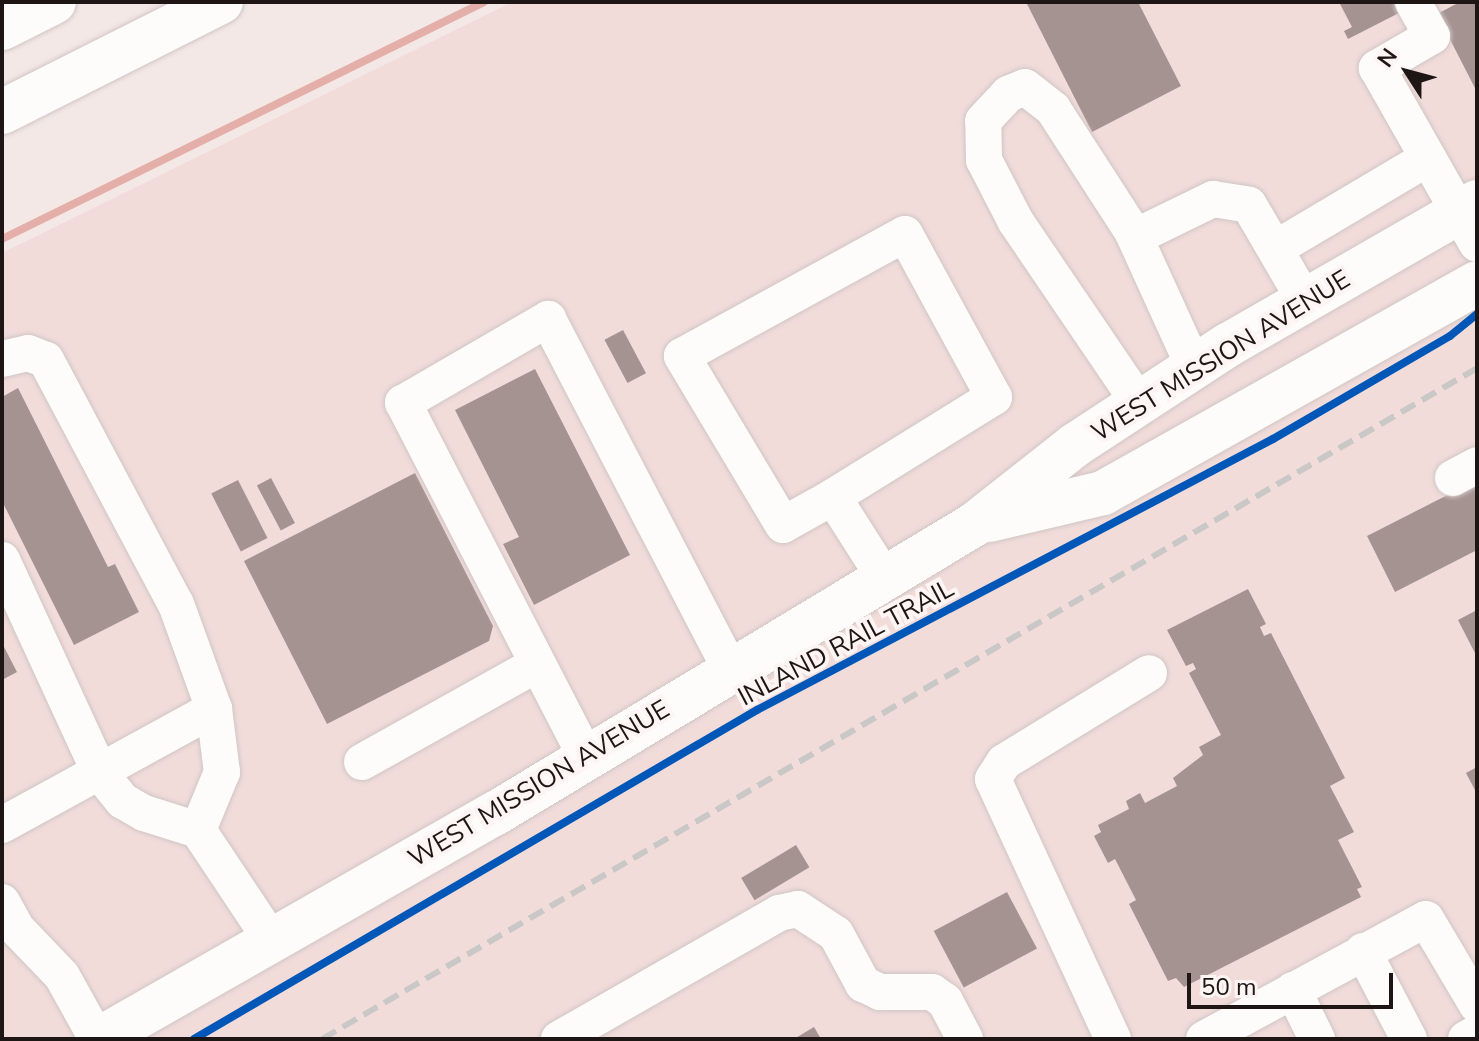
<!DOCTYPE html>
<html>
<head>
<meta charset="utf-8">
<style>
	body { margin:0 }
	#map { position:relative; width:1479px; height:1041px; overflow:hidden; background:#f4e8e7; font-family:"Nunito Sans",sans-serif }
	div>[style] { position:absolute }
	.built>* { inset:0; background:#f2dcda }
	.stream>* { height:8px; margin:-4px; padding:0 4px; transform-origin:4px; border-radius:4px; background:#e5afa9 }
	.building>* { inset:0; background:#a59392; transform-origin:0 0 }
	.roads { filter:drop-shadow(0 0 2px #cfc6c4) drop-shadow(0 0 2px #cfc6c4) }
	.minor>* { height:36px; margin:-18px; padding:0 18px; transform-origin:18px; border-radius:18px; background:#fdfcfb }
	.major>* { height:44px; margin:-22px; padding:0 22px; transform-origin:22px; border-radius:22px; background:#fdfcfb }
	.highway>* { height:44px; margin:-22px; padding:0 22px; transform-origin:22px; border-radius:22px; background:#fdfcfb }
	.rail>* { height:6px; margin-top:-3px; transform-origin:0; background:repeating-linear-gradient(90deg,#cac7c7 0 16px,transparent 0 24px) }
	.cycleway>* { height:8px; margin:-4px; padding:0 4px; transform-origin:4px; border-radius:4px; background:#0057b8 }
	span { translate:-50% -50%; white-space:nowrap; text-align:center; line-height:1.15; -webkit-text-stroke:8px #fdf5f4; paint-order:stroke }
	.street-label { font-size:26px; color:#1d1615 }
	.frame { position:absolute; inset:0; border:4px solid #1d1615; pointer-events:none }
	.north { position:absolute; left:1367px; top:32px; width:80px; height:80px; -webkit-text-stroke:6px #fdf5f4; paint-order:stroke; rotate:306deg; font-size:22px; font-weight:700; line-height:32px; text-align:center; color:#1d1615 }
	.north::after { content:''; display:block; margin:auto; width:28px; height:36px; background:#1d1615; clip-path:polygon(50% 0,100% 100%,50% 72%,0 100%) }
	.scale { position:absolute; left:1187px; top:973px; width:206px; height:36px; box-sizing:border-box; border:4px solid #1d1615; border-top:0; padding-left:10px; font-size:24px; line-height:28px; white-space:nowrap; color:#1d1615; -webkit-text-stroke:6px #fdf5f4; paint-order:stroke }
</style>
</head>
<body>
<div id="map">
	<div class="built">
		<div style="clip-path:polygon(512px 2px,1477px 2px,1477px 1039px,2px 1039px,2px 253px)"></div>
	</div>
	<div class="stream">
		<div style="left:2px;top:239px;width:537px;rotate:-26.18deg"></div>
	</div>
	<div class="building">
		<div style="clip-path:polygon(1026px 2px,1138px 2px,1181px 86px,1092px 132px)"></div>
		<div style="clip-path:polygon(1339px 2px,1393px 2px,1399px 13px,1348px 39px,1344px 31px,1352px 27px)"></div>
		<div style="clip-path:polygon(1460px 2px,1477px 2px,1477px 92px,1437px 14px)"></div>
		<div style="left:623px;top:330px;width:49px;height:21px;rotate:62deg"></div>
		<div style="clip-path:polygon(535px 369px,630px 555px,534px 605px,503px 544px,519px 537px,455px 410px)"></div>
		<div style="clip-path:polygon(18px 388px,108px 567px,115px 564px,139px 612px,74px 645px,2px 501px,2px 397px)"></div>
		<div style="clip-path:polygon(415px 473px,493px 626px,489px 641px,327px 724px,244px 561px)"></div>
		<div style="left:271px;top:478px;width:51px;height:16px;rotate:62deg"></div>
		<div style="left:238px;top:480px;width:65px;height:30px;rotate:63deg"></div>
		<div style="clip-path:polygon(1477px 480px,1477px 550px,1395px 592px,1367px 536px)"></div>
		<div style="clip-path:polygon(1248px 589px,1266px 624px,1260px 627px,1264px 636px,1271px 633px,1345px 778px,1330px 786px,1354px 832px,1338px 840px,1362px 887px,1357px 889px,1361px 897px,1184px 987px,1176px 978px,1168px 981px,1129px 904px,1136px 900px,1115px 859px,1108px 863px,1094px 836px,1101px 832px,1098px 825px,1129px 809px,1126px 801px,1140px 793px,1145px 803px,1177px 786px,1173px 778px,1203px 755px,1199px 747px,1221px 735px,1189px 673px,1196px 669px,1193px 663px,1186px 666px,1167px 630px)"></div>
		<div style="clip-path:polygon(1477px 610px,1477px 657px,1458px 620px)"></div>
		<div style="clip-path:polygon(2px 643px,17px 672px,2px 680px)"></div>
		<div style="clip-path:polygon(1477px 767px,1477px 794px,1466px 773px)"></div>
		<div style="left:796px;top:845px;width:26px;height:64px;rotate:59deg"></div>
		<div style="left:1007px;top:892px;width:64px;height:83px;rotate:62deg"></div>
		<div style="clip-path:polygon(814px 1027px,821px 1039px,794px 1039px)"></div>
	</div>
	<div class="roads">
		<div class="minor">
			<div style="left:1413px;top:2px;width:39px;rotate:61deg"></div>
			<div style="left:1432px;top:36px;width:64px;rotate:149.8deg"></div>
			<div style="left:1377px;top:68px;width:202px;rotate:60.4deg"></div>
			<div style="left:1135px;top:237px;width:87px;rotate:-26deg"></div>
			<div style="left:1213px;top:199px;width:36px;rotate:9deg"></div>
			<div style="left:1249px;top:205px;width:111px;rotate:59.7deg"></div>
			<div style="left:1278px;top:247px;width:174px;rotate:-30.7deg"></div>
			<div style="left:2px;top:359px;width:27px;rotate:-13deg"></div>
			<div style="left:28px;top:353px;width:19px;rotate:21deg"></div>
			<div style="left:46px;top:360px;width:276px;rotate:62deg"></div>
			<div style="left:176px;top:604px;width:112px;rotate:70.1deg"></div>
			<div style="left:214px;top:709px;width:64px;rotate:82.8deg"></div>
			<div style="left:222px;top:772px;width:63px;rotate:112.5deg"></div>
			<div style="left:1139px;top:403px;width:219px;rotate:-124.2deg"></div>
			<div style="left:1016px;top:222px;width:70px;rotate:-117.3deg"></div>
			<div style="left:984px;top:160px;width:39px;rotate:-91deg"></div>
			<div style="left:983px;top:121px;width:37px;rotate:-47deg"></div>
			<div style="left:1008px;top:94px;width:18px;rotate:-22deg"></div>
			<div style="left:1025px;top:87px;width:36px;rotate:38deg"></div>
			<div style="left:1053px;top:109px;width:145px;rotate:57.1deg"></div>
			<div style="left:1132px;top:231px;width:149px;rotate:65.5deg"></div>
			<div style="left:1453px;top:478px;width:27px;rotate:-28deg"></div>
			<div style="left:833px;top:497px;width:57px;rotate:150.8deg"></div>
			<div style="left:783px;top:525px;width:197px;rotate:-120.9deg"></div>
			<div style="left:682px;top:356px;width:254px;rotate:-28.7deg"></div>
			<div style="left:905px;top:234px;width:186px;rotate:61.4deg"></div>
			<div style="left:994px;top:397px;width:190px;rotate:148.2deg"></div>
			<div style="left:833px;top:497px;width:95px;rotate:57.5deg"></div>
			<div style="left:2px;top:560px;width:234px;rotate:65.3deg"></div>
			<div style="left:100px;top:773px;width:36px;rotate:51deg"></div>
			<div style="left:123px;top:801px;width:24px;rotate:30deg"></div>
			<div style="left:144px;top:813px;width:57px;rotate:17.5deg"></div>
			<div style="left:198px;top:830px;width:133px;rotate:56.3deg"></div>
			<div style="left:586px;top:757px;width:399px;rotate:-117.3deg"></div>
			<div style="left:403px;top:403px;width:168px;rotate:-30.1deg"></div>
			<div style="left:548px;top:319px;width:394px;rotate:62.5deg"></div>
			<div style="left:362px;top:762px;width:201px;rotate:-29.2deg"></div>
			<div style="left:2px;top:825px;width:242px;rotate:-28.7deg"></div>
			<div style="left:2px;top:902px;width:31px;rotate:61deg"></div>
			<div style="left:17px;top:929px;width:65px;rotate:46.2deg"></div>
			<div style="left:62px;top:976px;width:72px;rotate:60.9deg"></div>
			<div style="left:1363px;top:951px;width:99px;rotate:62.4deg"></div>
			<div style="left:1293px;top:990px;width:55px;rotate:63.9deg"></div>
			<div style="left:559px;top:1039px;width:254px;rotate:-29.8deg"></div>
			<div style="left:779px;top:913px;width:19px;rotate:-12deg"></div>
			<div style="left:798px;top:909px;width:45px;rotate:33.3deg"></div>
			<div style="left:836px;top:934px;width:57px;rotate:61.6deg"></div>
			<div style="left:863px;top:984px;width:19px;rotate:25deg"></div>
			<div style="left:880px;top:992px;width:52px"></div>
			<div style="left:932px;top:992px;width:16px;rotate:35deg"></div>
			<div style="left:945px;top:1001px;width:43px;rotate:62.2deg"></div>
			<div style="left:1113px;top:1039px;width:286px;rotate:-114.8deg"></div>
			<div style="left:993px;top:779px;width:20px;rotate:-57deg"></div>
			<div style="left:1004px;top:762px;width:170px;rotate:-31.5deg"></div>
			<div style="left:1204px;top:1039px;width:252px;rotate:-28.4deg"></div>
			<div style="left:1426px;top:919px;width:100px;rotate:59.3deg"></div>
			<div style="left:1466px;top:1039px;width:13px;rotate:-29deg"></div>
		</div>
		<div class="major">
			<div style="left:989px;top:520px;width:117px;rotate:-13.3deg"></div>
			<div style="left:1103px;top:493px;width:429px;rotate:-29.3deg"></div>
			<div style="left:99px;top:1039px;width:457px;rotate:-29.7deg"></div>
			<div style="left:496px;top:813px;width:559px;rotate:-31.1deg"></div>
			<div style="left:975px;top:524px;width:127px;rotate:-38.3deg"></div>
			<div style="left:1075px;top:445px;width:183px;rotate:-33.2deg"></div>
			<div style="left:1228px;top:345px;width:287px;rotate:-29.9deg"></div>
		</div>
		<div class="highway">
			<div style="left:2px;top:28px;width:58px;rotate:-26.6deg"></div>
			<div style="left:2px;top:112px;width:245px;rotate:-26.7deg"></div>
		</div>
	</div>
	<div class="rail">
		<div style="left:322px;top:1039px;width:1336px;rotate:-30.15deg"></div>
	</div>
	<div class="cycleway">
		<div style="left:194px;top:1039px;width:652px;rotate:-30.3deg"></div>
		<div style="left:757px;top:710px;width:583px;rotate:-27.71deg"></div>
		<div style="left:1273px;top:439px;width:205px;rotate:-30.2deg"></div>
		<div style="left:1450px;top:336px;width:35px;rotate:-39deg"></div>
	</div>
	<div class="street-label">
		<span style="left:1221px;top:356px;rotate:-32deg">WEST MISSION AVENUE</span>
		<span style="left:846px;top:643px;rotate:-28deg">INLAND RAIL TRAIL</span>
		<span style="left:539px;top:784px;rotate:-31deg">WEST MISSION AVENUE</span>
	</div>
	<div class="frame"></div>
	<div class="north">N</div>
	<div class="scale">50 m</div>
</div>
</body>
</html>
